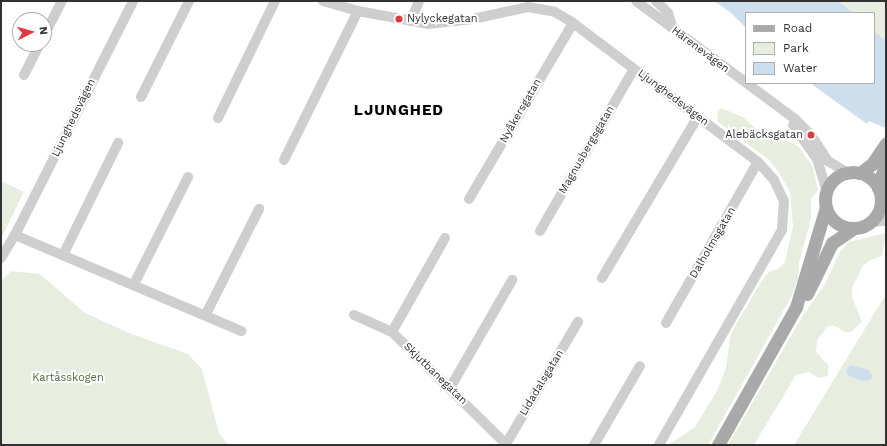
<!DOCTYPE html>
<html>
<head>
<meta charset="utf-8">
<style>
	body { margin:0 }
	#map { position:relative; width:887px; height:446px; overflow:hidden; background:#fff; font-family:"Work Sans",sans-serif }
	div>[style] { position:absolute }
	.green>* { inset:0; background:#e7eee0 }
	.water>* { inset:0; background:#cddfed }
	.minor>* { height:10px; margin:-5px; padding:0 5px; transform-origin:5px; border-radius:5px; background:#cecece }
	.major>* { height:13px; margin:-6.5px; padding:0 6.5px; transform-origin:6.5px; border-radius:6.5px; background:#a9a9a9 }
	.major>.ring { margin:-6.5px; padding:0; box-sizing:content-box; background:none; border:13px solid #a9a9a9; border-radius:50% }
	.dots>* { width:11px; height:11px; translate:-50% -50%; box-sizing:border-box; border:2px solid #fff; border-radius:50% }
	span { translate:-50% -50%; white-space:nowrap; text-align:center; line-height:1.15; -webkit-text-stroke:4px #fff; paint-order:stroke }
	.poi-label { font-size:11px; color:#313131 }
	.left { translate:0 -50%; text-align:left }
	.right { translate:-100% -50%; text-align:right }
	.street-label { font-size:11px; color:#313131 }
	.park-label { font-size:11px; color:#536d3e }
	.district-label { font-size:15px; color:#000; font-weight:700; letter-spacing:1px }
	.frame { position:absolute; inset:0; border:2px solid #313131; pointer-events:none }
	.legend { position:absolute; left:745px; top:12px; width:130px; height:72px; box-sizing:border-box; background:#fff; border:1px solid #adadad; margin:0; padding:5px 7px; list-style:none; font-size:12px; color:#313131 }
	.legend li { display:flex; align-items:center; gap:8px; height:20px }
	.legend b { width:20px; border:1px solid #adadad }
	.north { position:absolute; left:12px; top:12px; width:40px; height:40px; box-sizing:border-box; background:#fff; border:1px solid #adadad; border-radius:50%; rotate:84deg; font-size:11px; font-weight:700; line-height:16px; text-align:center; color:#313131 }
	.north::after { content:''; display:block; margin:auto; width:14px; height:18px; background:#e4383f; clip-path:polygon(50% 0,100% 100%,50% 72%,0 100%) }
</style>
</head>
<body>
<div id="map">
	<div class="green">
		<div style="clip-path:polygon(840px 1px,886px 1px,886px 41px,874px 31px,874px 13px,853px 13px)"></div>
		<div style="clip-path:polygon(721px 108px,743px 117px,762px 135px,791px 142px,798px 146px,813px 167px,818px 190px,811px 199px,811px 219px,799px 263px,798px 278px,790px 299px,708px 445px,668px 445px,695px 427px,718px 389px,726px 368px,730px 337px,735px 326px,763px 279px,769px 272px,778px 269px,785px 262px,793px 226px,790px 192px,778px 171px,769px 160px,718px 122px,717px 112px)"></div>
		<div style="clip-path:polygon(1px 181px,24px 192px,1px 239px)"></div>
		<div style="clip-path:polygon(886px 233px,882px 256px,869px 261px,863px 266px,852px 288px,852px 297px,862px 322px,851px 332px,845px 332px,833px 325px,828px 326px,817px 340px,816px 352px,828px 365px,828px 376px,819px 378px,809px 372px,796px 375px,754px 445px,728px 445px,802px 317px,825px 284px,840px 252px,849px 242px)"></div>
		<div style="clip-path:polygon(11px 271px,40px 274px,85px 313px,129px 333px,188px 354px,202px 369px,219px 433px,228px 445px,1px 445px,1px 281px)"></div>
		<div style="clip-path:polygon(886px 294px,886px 445px,794px 445px)"></div>
	</div>
	<div class="water">
		<div style="clip-path:polygon(714px 1px,839px 1px,853px 13px,746px 13px,746px 28px,730px 12px)"></div>
		<div style="clip-path:polygon(874px 31px,886px 41px,886px 128px,869px 121px,867px 124px,810px 83px,874px 83px)"></div>
		<div style="clip-path:polygon(850px 365px,868px 370px,872px 375px,871px 380px,862px 381px,848px 376px,846px 370px)"></div>
	</div>
	<div class="minor">
		<div style="left:323px;top:1px;width:36px;rotate:16deg"></div>
		<div style="left:358px;top:11px;width:71px;rotate:10.5deg"></div>
		<div style="left:428px;top:24px;width:45px;rotate:-6.3deg"></div>
		<div style="left:473px;top:19px;width:56px;rotate:-12.3deg"></div>
		<div style="left:528px;top:7px;width:27px;rotate:10deg"></div>
		<div style="left:555px;top:12px;width:21px;rotate:31deg"></div>
		<div style="left:573px;top:23px;width:231px;rotate:36.9deg"></div>
		<div style="left:758px;top:162px;width:24px;rotate:48deg"></div>
		<div style="left:774px;top:180px;width:23px;rotate:65deg"></div>
		<div style="left:784px;top:201px;width:29px;rotate:94deg"></div>
		<div style="left:782px;top:230px;width:248px;rotate:119.8deg"></div>
		<div style="left:636px;top:1px;width:198px;rotate:36.6deg"></div>
		<div style="left:795px;top:119px;width:23px;rotate:45deg"></div>
		<div style="left:811px;top:135px;width:31px;rotate:57deg"></div>
		<div style="left:828px;top:161px;width:23px;rotate:31deg"></div>
		<div style="left:656px;top:1px;width:17px;rotate:45deg"></div>
		<div style="left:668px;top:13px;width:17px;rotate:73deg"></div>
		<div style="left:411px;top:21px;width:22px;rotate:-68deg"></div>
		<div style="left:44px;top:36px;width:39px;rotate:-63deg"></div>
		<div style="left:24px;top:75px;width:35px;rotate:-63deg"></div>
		<div style="left:141px;top:97px;width:107px;rotate:-63.4deg"></div>
		<div style="left:218px;top:118px;width:130px;rotate:-64deg"></div>
		<div style="left:793px;top:125px;width:42px;rotate:54.8deg"></div>
		<div style="left:817px;top:159px;width:34px;rotate:73deg"></div>
		<div style="left:284px;top:160px;width:166px;rotate:-63.6deg"></div>
		<div style="left:881px;top:198px;width:6px;rotate:39deg"></div>
		<div style="left:469px;top:199px;width:204px;rotate:-59.4deg"></div>
		<div style="left:870px;top:222px;width:16px;rotate:-4deg"></div>
		<div style="left:540px;top:231px;width:187px;rotate:-59.9deg"></div>
		<div style="left:15px;top:235px;width:246px;rotate:23deg"></div>
		<div style="left:63px;top:255px;width:125px;rotate:-63.8deg"></div>
		<div style="left:1px;top:258px;width:27px;rotate:-59deg"></div>
		<div style="left:15px;top:235px;width:262px;rotate:-63.2deg"></div>
		<div style="left:602px;top:278px;width:188px;rotate:-59.3deg"></div>
		<div style="left:134px;top:284px;width:120px;rotate:-63.2deg"></div>
		<div style="left:206px;top:314px;width:118px;rotate:-63.2deg"></div>
		<div style="left:354px;top:315px;width:42px;rotate:24.1deg"></div>
		<div style="left:392px;top:332px;width:161px;rotate:44.5deg"></div>
		<div style="left:666px;top:323px;width:185px;rotate:-60.3deg"></div>
		<div style="left:392px;top:332px;width:108px;rotate:-60.6deg"></div>
		<div style="left:450px;top:388px;width:125px;rotate:-60.1deg"></div>
		<div style="left:506px;top:444px;width:142px;rotate:-59.5deg"></div>
		<div style="left:594px;top:445px;width:91px;rotate:-59.8deg"></div>
	</div>
	<div class="major">
		<div class="ring" style="left:825px;top:172px;width:43px;height:43px"></div>
		<div style="left:860px;top:173px;width:15px;rotate:-37deg"></div>
		<div style="left:872px;top:164px;width:25px;rotate:-56deg"></div>
		<div style="left:878px;top:188px;width:29px;rotate:-74deg"></div>
		<div style="left:807px;top:294px;width:57px;rotate:-63.9deg"></div>
		<div style="left:832px;top:243px;width:27px;rotate:-34deg"></div>
		<div style="left:718px;top:445px;width:159px;rotate:-60.5deg"></div>
		<div style="left:796px;top:307px;width:104px;rotate:-73.3deg"></div>
	</div>
	<div class="dots">
		<div style="left:399px;top:19px;background:#e4383f"></div>
		<div style="left:811px;top:135px;background:#e4383f"></div>
	</div>
	<div class="poi-label">
		<span class="left" style="left:407px;top:19px">Nylyckegatan</span>
		<span class="right" style="left:803px;top:135px">Alebäcksgatan</span>
	</div>
	<div class="street-label">
		<span style="left:700px;top:50px;rotate:37deg">Härenevägen</span>
		<span style="left:673px;top:98px;rotate:37deg">Ljunghedsvägen</span>
		<span style="left:521px;top:111px;rotate:-60deg">Nyåkersgatan</span>
		<span style="left:74px;top:118px;rotate:-64deg">Ljunghedsvägen</span>
		<span style="left:587px;top:150px;rotate:-60deg">Magnusbergsgatan</span>
		<span style="left:713px;top:243px;rotate:-60deg">Dalholmsgatan</span>
		<span style="left:435px;top:374px;rotate:44deg">Skjutbanegatan</span>
		<span style="left:542px;top:383px;rotate:-59deg">Lidadalsgatan</span>
	</div>
	<div class="park-label">
		<span style="left:68px;top:378px">Kartåsskogen</span>
	</div>
	<div class="district-label">
		<span style="left:399px;top:111px">LJUNGHED</span>
	</div>
	<div class="frame"></div>
	<ul class="legend">
	<li><b style="height:5px;background:#a9a9a9"></b>Road</li>
	<li><b style="height:11px;background:#e7eee0"></b>Park</li>
	<li><b style="height:11px;background:#cddfed"></b>Water</li>
	</ul>
	<div class="north">N</div>
</div>
</body>
</html>
